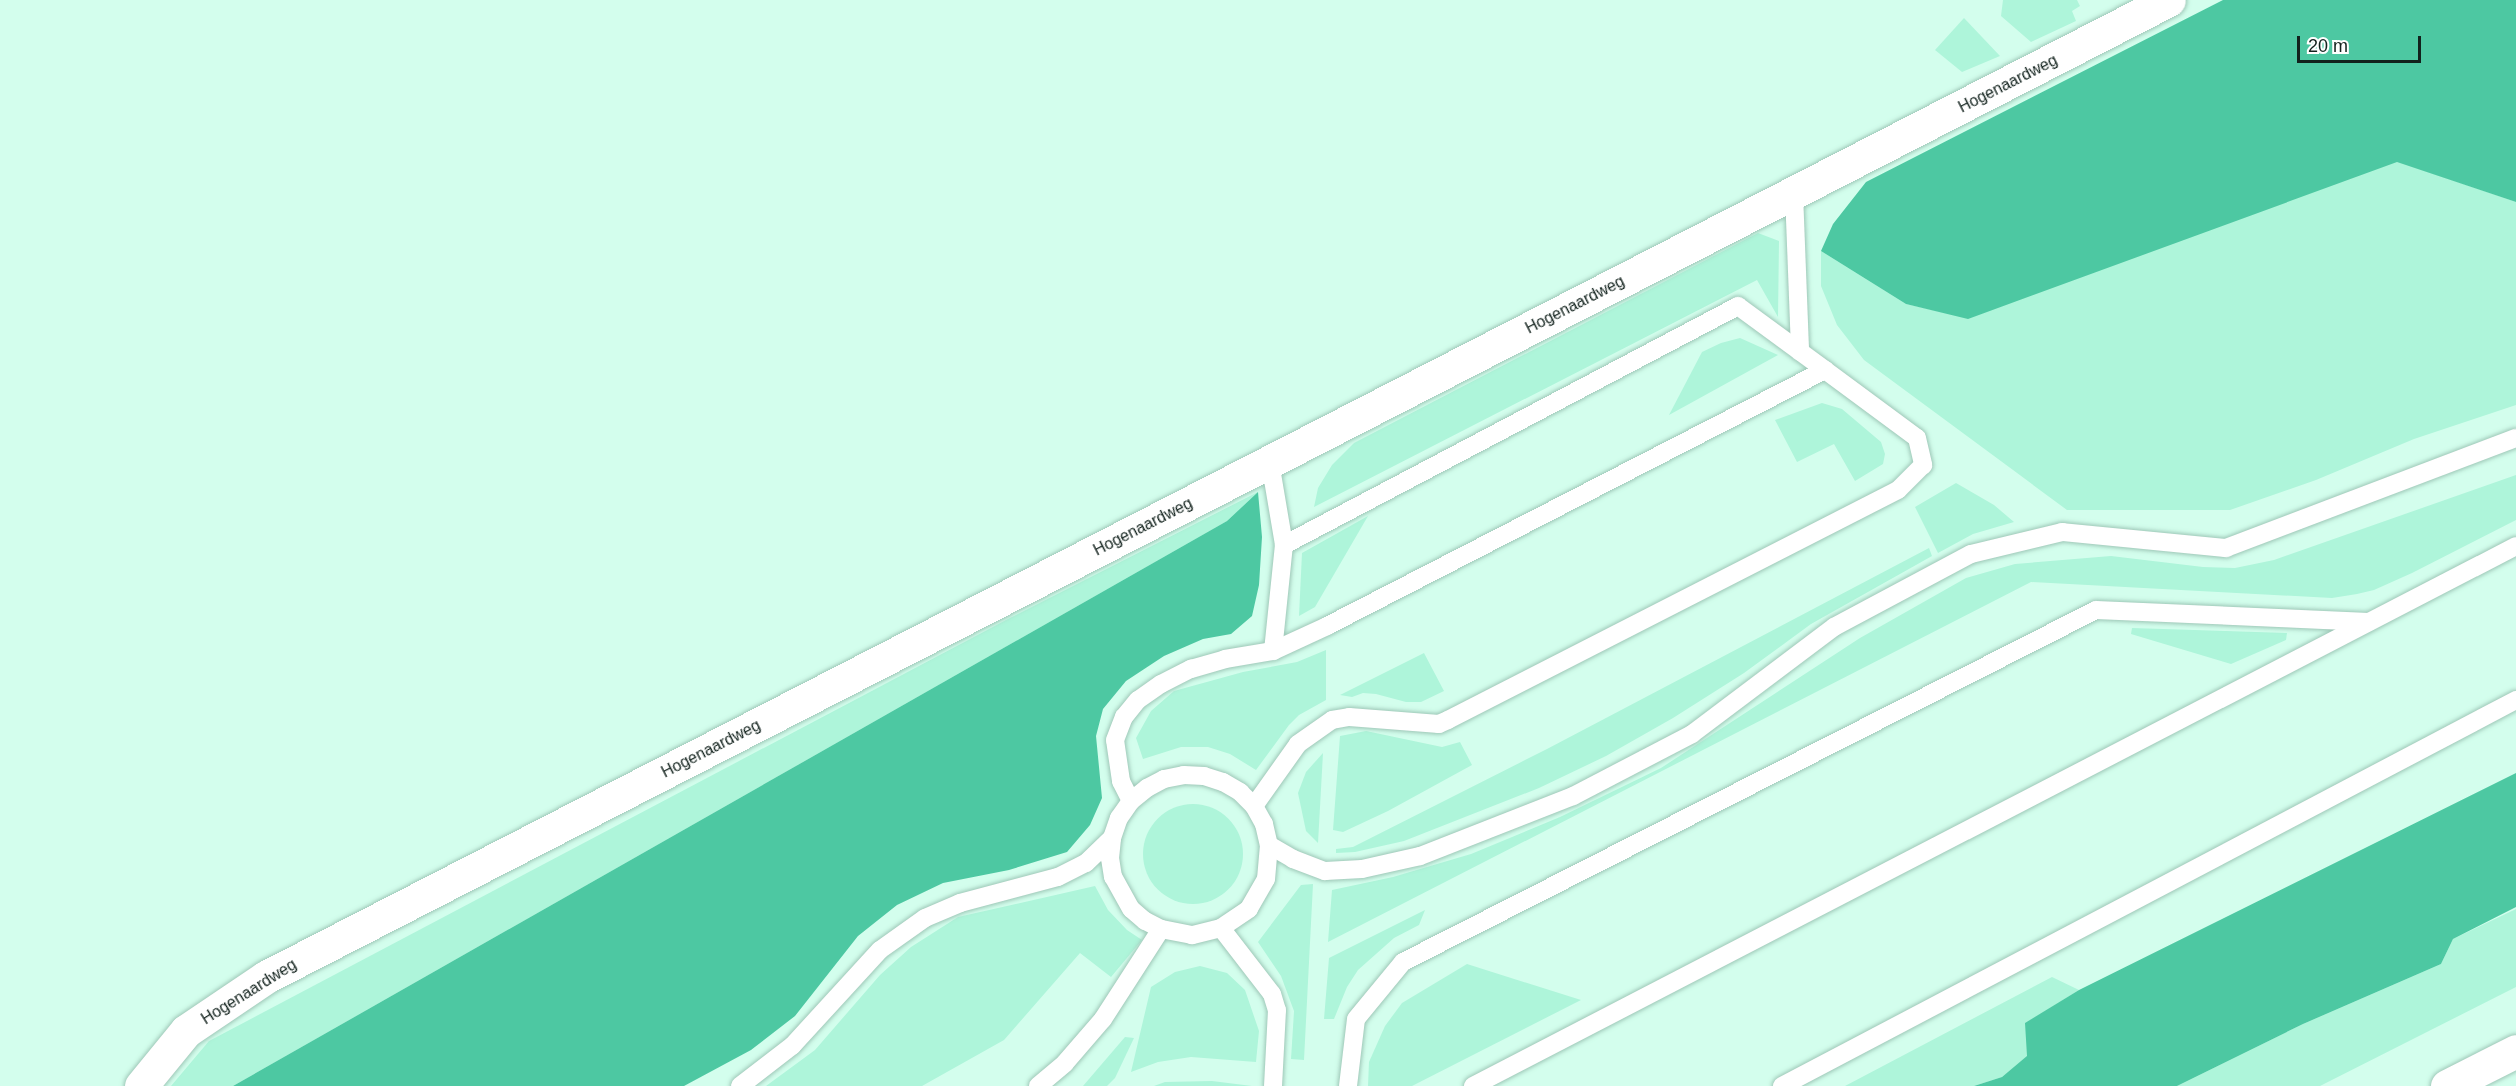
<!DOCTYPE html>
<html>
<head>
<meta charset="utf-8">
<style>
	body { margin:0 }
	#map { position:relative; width:2516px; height:1086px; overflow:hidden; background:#d3feed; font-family:Arial,sans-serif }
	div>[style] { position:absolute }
	.green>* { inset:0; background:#aef5da }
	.round { border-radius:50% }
	.forest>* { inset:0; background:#4dc8a2 }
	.roads { filter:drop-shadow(0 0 2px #9ec7b7) drop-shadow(0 0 2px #9ec7b7) }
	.service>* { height:18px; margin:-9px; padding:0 9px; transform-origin:9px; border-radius:9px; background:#fff }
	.minor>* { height:33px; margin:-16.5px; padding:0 16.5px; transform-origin:16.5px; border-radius:16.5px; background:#fff }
	.motorway>* { height:33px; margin:-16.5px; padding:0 16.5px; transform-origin:16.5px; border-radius:16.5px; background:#fff }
	span { translate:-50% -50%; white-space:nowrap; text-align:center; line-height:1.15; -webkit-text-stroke:4.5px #fff; paint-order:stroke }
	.street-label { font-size:16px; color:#12221d }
	.scale { position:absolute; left:2297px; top:36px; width:124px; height:27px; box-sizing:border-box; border:3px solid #12221d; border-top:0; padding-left:8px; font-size:18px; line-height:21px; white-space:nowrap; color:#12221d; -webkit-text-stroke:4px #fff; paint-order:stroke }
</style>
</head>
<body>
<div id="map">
	<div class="green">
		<div style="clip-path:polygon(2003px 0,2077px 0,2080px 6px,2072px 11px,2076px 21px,2031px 42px,2001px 16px)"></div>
		<div style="clip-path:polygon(1964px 18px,2000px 56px,1962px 72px,1935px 50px)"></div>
		<div style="clip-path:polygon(2397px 161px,2516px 202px,2516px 405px,2414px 439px,2316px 480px,2230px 510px,2067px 510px,1864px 360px,1837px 325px,1821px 286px,1821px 251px,1906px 304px,1968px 318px)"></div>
		<div style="clip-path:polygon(1758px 233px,1779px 241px,1778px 317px,1757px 280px,1314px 507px,1318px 488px,1332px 465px,1354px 443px)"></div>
		<div style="clip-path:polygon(1740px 338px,1778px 355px,1669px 415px,1702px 352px,1721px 343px)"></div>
		<div style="clip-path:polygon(1822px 403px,1842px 409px,1881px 442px,1885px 454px,1883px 464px,1855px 481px,1834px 444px,1797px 462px,1775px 420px)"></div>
		<div style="clip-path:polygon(2516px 475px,2516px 520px,2412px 573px,2374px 590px,2357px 594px,2332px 598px,2031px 582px,1328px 942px,1332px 890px,1393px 877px,1471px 854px,1560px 817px,1661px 768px,1860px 638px,1966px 578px,2015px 564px,2111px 556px,2203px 567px,2235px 568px,2274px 560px)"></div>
		<div style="clip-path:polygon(1956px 483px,1994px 505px,2014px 522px,1973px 534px,1938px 553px,1915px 507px)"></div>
		<div style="clip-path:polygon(1258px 492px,1227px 521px,233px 1086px,171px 1086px,209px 1041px,1006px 620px)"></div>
		<div style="clip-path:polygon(1368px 516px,1315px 607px,1299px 616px,1302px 553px)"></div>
		<div style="clip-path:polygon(1929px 548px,1932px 556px,1811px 624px,1744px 673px,1673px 718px,1606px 756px,1539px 788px,1404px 841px,1355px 852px,1336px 853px,1336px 849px,1353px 847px,1547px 749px)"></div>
		<div style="clip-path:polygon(2132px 628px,2287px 633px,2286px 640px,2231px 664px,2131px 634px)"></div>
		<div style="clip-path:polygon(1326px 650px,1326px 700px,1299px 715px,1289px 725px,1256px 770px,1230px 754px,1208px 747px,1181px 747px,1143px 759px,1136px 738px,1151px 711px,1174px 691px,1243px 672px,1297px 662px)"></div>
		<div style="clip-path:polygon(1424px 653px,1444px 691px,1421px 702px,1406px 702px,1376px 694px,1363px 693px,1352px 697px,1340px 695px)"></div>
		<div style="clip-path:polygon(1366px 731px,1442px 747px,1460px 742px,1472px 765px,1388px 811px,1343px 832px,1333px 830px,1340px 736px)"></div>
		<div style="clip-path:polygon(1323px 753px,1318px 843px,1306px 831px,1298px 793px,1306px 772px)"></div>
		<div class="round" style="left:1143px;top:804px;width:100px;height:100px"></div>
		<div style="clip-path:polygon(1313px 884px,1304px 1060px,1291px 1059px,1294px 1011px,1281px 976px,1258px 942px,1301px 885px)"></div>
		<div style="clip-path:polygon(1095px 886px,1108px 910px,1127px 930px,1142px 940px,1111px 977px,1080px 953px,1004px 1040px,922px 1086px,766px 1086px,815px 1050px,880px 975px,911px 947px,958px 917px)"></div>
		<div style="clip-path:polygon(2516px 909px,2516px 987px,2320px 1086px,2177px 1086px,2303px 1024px,2441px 964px,2453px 939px)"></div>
		<div style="clip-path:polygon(1425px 910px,1419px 925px,1394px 938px,1358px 970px,1347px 987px,1334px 1019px,1324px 1019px,1329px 958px)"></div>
		<div style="clip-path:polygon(1467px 964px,1581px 1000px,1412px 1086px,1368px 1086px,1369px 1062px,1385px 1026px,1402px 1003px)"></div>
		<div style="clip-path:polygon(1200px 966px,1227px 973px,1245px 990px,1259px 1031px,1256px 1062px,1191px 1057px,1158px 1062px,1131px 1072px,1151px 987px,1175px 972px)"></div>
		<div style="clip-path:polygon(2052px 977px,2079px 990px,2026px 1023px,2028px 1056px,2002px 1077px,1974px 1086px,1845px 1086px)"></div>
		<div style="clip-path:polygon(1125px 1037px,1134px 1038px,1115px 1078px,1107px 1086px,1083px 1086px)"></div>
		<div style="clip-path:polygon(1212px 1081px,1252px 1086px,1154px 1086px,1165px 1082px)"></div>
	</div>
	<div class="forest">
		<div style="clip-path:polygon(2223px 0,2516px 0,2516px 202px,2397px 162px,1968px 319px,1906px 304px,1821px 251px,1833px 224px,1866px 182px)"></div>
		<div style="clip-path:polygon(1258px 492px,1262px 537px,1259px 585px,1252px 616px,1231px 634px,1203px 639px,1164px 656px,1126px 681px,1103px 709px,1096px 736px,1102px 798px,1090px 825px,1067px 852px,1009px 870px,943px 883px,897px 905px,858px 936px,795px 1016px,751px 1050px,684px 1086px,233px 1086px,1227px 521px)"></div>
		<div style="clip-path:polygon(2516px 773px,2516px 907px,2453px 939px,2441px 964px,2303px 1024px,2177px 1086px,1974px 1086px,2002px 1077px,2027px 1056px,2025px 1023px,2079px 990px)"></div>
	</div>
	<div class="roads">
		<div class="service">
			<div style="left:1794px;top:193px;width:159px;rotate:87.8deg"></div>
			<div style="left:1270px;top:462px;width:84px;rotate:80.4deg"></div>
			<div style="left:1273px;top:651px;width:107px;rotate:-84.1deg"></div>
			<div style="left:1284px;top:545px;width:513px;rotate:-27.76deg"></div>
			<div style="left:1738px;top:306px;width:108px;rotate:36.3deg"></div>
			<div style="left:1131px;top:801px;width:22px;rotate:-117deg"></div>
			<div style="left:1121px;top:781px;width:41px;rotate:-98.3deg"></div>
			<div style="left:1115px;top:740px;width:25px;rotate:-69deg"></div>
			<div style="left:1124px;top:717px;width:22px;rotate:-51deg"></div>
			<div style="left:1138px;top:700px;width:28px;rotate:-35deg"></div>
			<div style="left:1161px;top:684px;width:34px;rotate:-27deg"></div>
			<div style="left:1191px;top:669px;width:35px;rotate:-16deg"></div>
			<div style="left:1225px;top:659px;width:49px;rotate:-9.5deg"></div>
			<div style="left:1273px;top:651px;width:60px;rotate:-24.8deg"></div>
			<div style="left:1327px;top:626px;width:560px;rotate:-27.21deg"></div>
			<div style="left:1825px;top:370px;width:114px;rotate:36.5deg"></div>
			<div style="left:1917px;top:438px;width:28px;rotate:77deg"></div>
			<div style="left:1923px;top:465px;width:35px;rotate:135deg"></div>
			<div style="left:1898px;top:490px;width:505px;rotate:152.93deg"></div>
			<div style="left:1448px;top:720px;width:10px;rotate:156deg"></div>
			<div style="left:1439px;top:724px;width:90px;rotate:-175.6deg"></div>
			<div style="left:1349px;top:717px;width:17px;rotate:170deg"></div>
			<div style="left:1332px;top:720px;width:42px;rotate:144.8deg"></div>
			<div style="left:1298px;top:744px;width:76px;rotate:125.4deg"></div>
			<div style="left:1269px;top:845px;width:34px;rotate:95deg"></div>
			<div style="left:1266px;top:879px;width:34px;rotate:120deg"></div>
			<div style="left:1249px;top:909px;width:34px;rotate:146deg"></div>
			<div style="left:1221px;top:928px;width:30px;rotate:166deg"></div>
			<div style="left:1192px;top:935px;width:32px;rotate:-169deg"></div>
			<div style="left:1161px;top:929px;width:18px;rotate:-153deg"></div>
			<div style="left:1145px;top:921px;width:18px;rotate:-139deg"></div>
			<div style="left:1131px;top:909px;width:37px;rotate:-119deg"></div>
			<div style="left:1113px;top:877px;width:19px;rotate:-99deg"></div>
			<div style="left:1110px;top:858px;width:20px;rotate:-84deg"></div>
			<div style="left:1112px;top:838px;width:21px;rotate:-71deg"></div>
			<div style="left:1119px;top:818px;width:21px;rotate:-55deg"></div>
			<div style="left:1131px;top:801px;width:21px;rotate:-39deg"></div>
			<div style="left:1147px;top:788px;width:19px;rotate:-28deg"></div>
			<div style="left:1164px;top:779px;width:20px;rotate:-11deg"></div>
			<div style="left:1184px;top:775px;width:20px;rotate:3deg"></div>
			<div style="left:1204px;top:776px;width:20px;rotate:18deg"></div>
			<div style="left:1223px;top:782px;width:20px;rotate:30deg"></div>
			<div style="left:1240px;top:792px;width:20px;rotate:45deg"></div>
			<div style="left:1254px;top:806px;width:21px;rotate:61deg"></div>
			<div style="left:1264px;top:824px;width:22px;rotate:77deg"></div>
			<div style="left:1269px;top:845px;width:28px;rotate:30deg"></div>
			<div style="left:1293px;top:859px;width:34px;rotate:21deg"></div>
			<div style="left:1325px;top:871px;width:37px;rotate:-3deg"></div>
			<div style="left:1362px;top:869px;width:59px;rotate:-12.6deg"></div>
			<div style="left:1420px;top:856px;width:164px;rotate:-21.4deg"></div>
			<div style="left:1573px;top:796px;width:134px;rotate:-27.5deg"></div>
			<div style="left:1692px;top:734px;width:178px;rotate:-37deg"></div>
			<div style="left:1834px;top:627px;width:155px;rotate:-28.1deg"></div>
			<div style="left:1971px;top:554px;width:94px;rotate:-13.6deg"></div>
			<div style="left:2062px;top:532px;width:165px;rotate:5.6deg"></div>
			<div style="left:2226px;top:548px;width:310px;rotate:-20.8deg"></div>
			<div style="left:1221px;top:928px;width:83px;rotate:52.3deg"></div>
			<div style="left:1272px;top:994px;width:17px;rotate:73deg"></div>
			<div style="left:1277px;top:1010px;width:76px;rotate:93deg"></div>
			<div style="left:740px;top:1086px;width:66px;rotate:-37.6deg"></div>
			<div style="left:792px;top:1046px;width:130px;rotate:-47.5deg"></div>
			<div style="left:880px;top:950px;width:55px;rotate:-35.4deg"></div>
			<div style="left:925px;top:918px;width:38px;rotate:-23deg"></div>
			<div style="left:960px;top:903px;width:101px;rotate:-14.9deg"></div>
			<div style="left:1058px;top:877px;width:31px;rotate:-27deg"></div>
			<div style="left:1086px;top:863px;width:36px;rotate:-44deg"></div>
			<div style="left:1038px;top:1086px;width:35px;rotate:-40deg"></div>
			<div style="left:1065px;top:1063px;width:58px;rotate:-49.2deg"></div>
			<div style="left:1103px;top:1019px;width:107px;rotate:-57.2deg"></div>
			<div style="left:1348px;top:1086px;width:67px;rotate:-83.2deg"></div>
			<div style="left:1356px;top:1019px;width:74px;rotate:-50.5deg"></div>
			<div style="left:1403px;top:962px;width:777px;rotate:-26.93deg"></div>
			<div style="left:2096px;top:610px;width:273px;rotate:2.5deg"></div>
			<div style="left:1473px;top:1086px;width:1174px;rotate:-27.37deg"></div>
			<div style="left:1782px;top:1086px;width:829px;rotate:-27.74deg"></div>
		</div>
		<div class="minor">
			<div style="left:141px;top:1086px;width:71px;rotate:-50.7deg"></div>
			<div style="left:186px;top:1031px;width:97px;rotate:-34deg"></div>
			<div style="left:266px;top:977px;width:2139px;rotate:-27.18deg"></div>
		</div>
		<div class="motorway">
			<div style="left:2447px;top:1086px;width:77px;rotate:-26.9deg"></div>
		</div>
	</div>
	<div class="street-label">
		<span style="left:2008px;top:84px;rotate:-27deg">Hogenaardweg</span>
		<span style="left:1575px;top:305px;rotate:-27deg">Hogenaardweg</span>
		<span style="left:1143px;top:527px;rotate:-27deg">Hogenaardweg</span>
		<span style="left:711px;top:749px;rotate:-27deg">Hogenaardweg</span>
		<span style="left:249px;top:992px;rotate:-32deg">Hogenaardweg</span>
	</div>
	<div class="scale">20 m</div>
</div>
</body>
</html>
